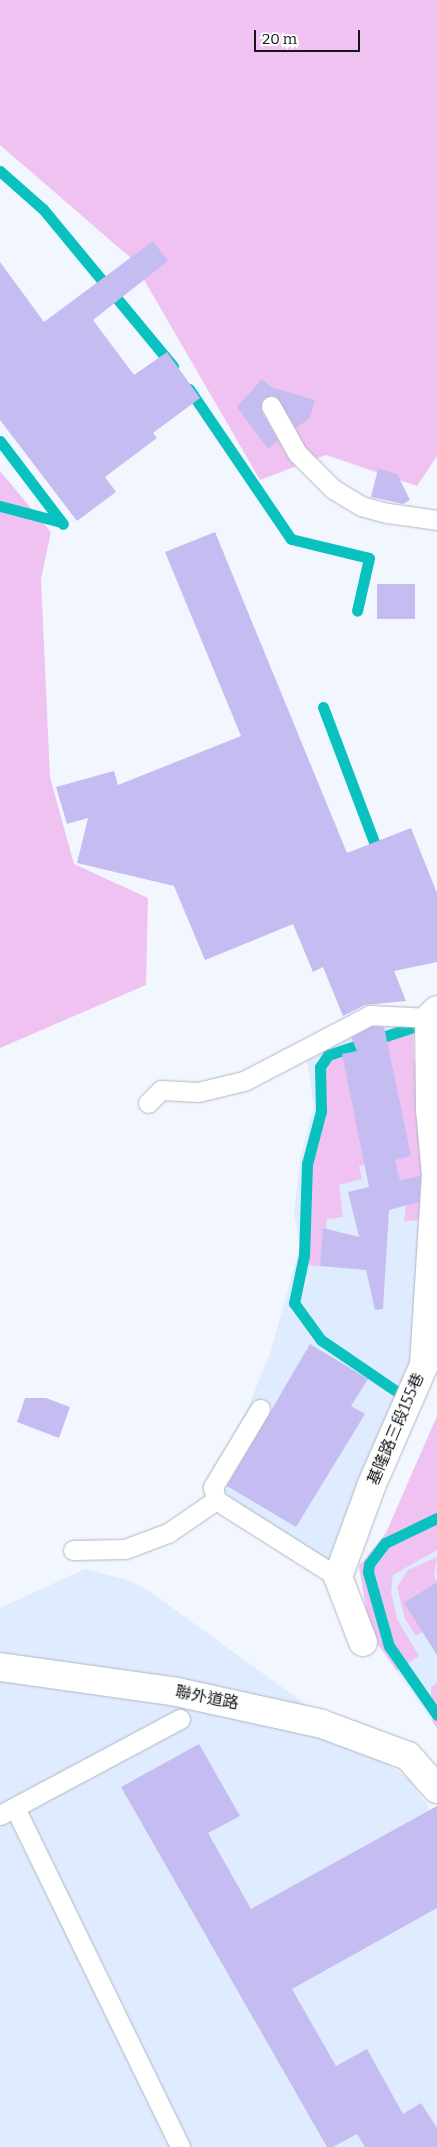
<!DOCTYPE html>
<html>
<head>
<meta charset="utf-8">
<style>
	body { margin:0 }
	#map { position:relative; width:437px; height:2147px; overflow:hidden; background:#f2f6fe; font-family:Bitter,"Noto Sans TC",serif }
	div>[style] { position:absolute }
	.built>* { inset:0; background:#dfebfe }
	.green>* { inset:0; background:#f0c2f2 }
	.stream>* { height:11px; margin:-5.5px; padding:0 5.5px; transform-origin:5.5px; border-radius:5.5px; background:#09c2c0 }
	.building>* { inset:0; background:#c5bcf2; transform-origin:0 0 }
	.roads { filter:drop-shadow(0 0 1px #b0b7c3) drop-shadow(0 0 1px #b0b7c3) }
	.lane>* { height:19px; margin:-9.5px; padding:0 9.5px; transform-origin:9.5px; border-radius:9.5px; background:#fff }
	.street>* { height:28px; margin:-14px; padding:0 14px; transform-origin:14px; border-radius:14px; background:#fff }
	span { translate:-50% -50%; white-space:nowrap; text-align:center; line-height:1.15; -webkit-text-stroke:5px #fff; paint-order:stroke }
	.street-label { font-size:16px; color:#14171b }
	.scale { position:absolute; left:254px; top:30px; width:106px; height:22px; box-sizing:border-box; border:2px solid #14171b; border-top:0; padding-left:6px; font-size:15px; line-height:18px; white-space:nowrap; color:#14171b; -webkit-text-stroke:4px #fff; paint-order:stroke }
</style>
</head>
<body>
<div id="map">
	<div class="built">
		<div style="clip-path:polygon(413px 1023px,414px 1059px,421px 1095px,425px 1202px,412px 1359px,403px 1391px,329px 1561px,228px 1515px,201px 1488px,247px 1410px,271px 1351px,300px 1246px,294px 1214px,301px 1156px,314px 1106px,307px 1061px,367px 1029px)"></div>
		<div style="clip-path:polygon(437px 1416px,437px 1728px,377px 1643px,366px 1608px,359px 1566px,386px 1533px)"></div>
		<div style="clip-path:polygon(85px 1569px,131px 1581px,152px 1593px,410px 1780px,437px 1819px,437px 2147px,0 2147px,0 1608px)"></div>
	</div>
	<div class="green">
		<div style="clip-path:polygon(0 0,437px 0,437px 456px,417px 486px,326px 455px,260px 480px,132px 259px,0 145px)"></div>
		<div style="clip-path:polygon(0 471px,51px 532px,41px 579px,50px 777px,74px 864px,148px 898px,146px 985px,0 1048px)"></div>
		<div style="clip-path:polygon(413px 1029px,414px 1059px,421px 1095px,424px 1220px,404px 1221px,406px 1205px,395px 1160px,359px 1166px,362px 1179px,339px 1185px,343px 1217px,327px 1219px,326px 1229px,323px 1228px,320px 1266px,305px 1265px,310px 1165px,324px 1110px,323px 1068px,329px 1057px)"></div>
		<div style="clip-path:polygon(437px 1416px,437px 1550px,393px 1575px,391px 1592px,397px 1619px,419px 1656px,397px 1671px,377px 1643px,366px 1608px,359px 1566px,386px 1533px)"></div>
		<div style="clip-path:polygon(437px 1557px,434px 1576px,437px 1582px,422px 1632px,416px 1636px,405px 1619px,397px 1587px,408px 1570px)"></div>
		<div style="clip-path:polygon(437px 1683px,437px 1728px,432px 1721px,431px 1687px)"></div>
	</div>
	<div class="stream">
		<div style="left:0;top:171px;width:57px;rotate:41.5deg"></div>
		<div style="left:43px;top:209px;width:204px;rotate:50.4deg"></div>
		<div style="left:189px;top:389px;width:181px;rotate:55.8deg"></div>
		<div style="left:291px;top:539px;width:80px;rotate:13.7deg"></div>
		<div style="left:369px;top:558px;width:54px;rotate:102.8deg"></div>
		<div style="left:0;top:441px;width:104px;rotate:52.8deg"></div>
		<div style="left:0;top:506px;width:63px;rotate:14.7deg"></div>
		<div style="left:323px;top:707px;width:158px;rotate:69.3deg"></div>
		<div style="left:402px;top:1395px;width:98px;rotate:-145.8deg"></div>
		<div style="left:321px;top:1340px;width:46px;rotate:-126.1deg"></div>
		<div style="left:294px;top:1303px;width:49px;rotate:-78.2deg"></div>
		<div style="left:304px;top:1255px;width:91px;rotate:-88.1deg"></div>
		<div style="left:307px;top:1164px;width:55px;rotate:-75.2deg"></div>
		<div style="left:321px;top:1111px;width:44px;rotate:-91.3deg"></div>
		<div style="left:320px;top:1067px;width:14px;rotate:-56deg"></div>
		<div style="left:328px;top:1055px;width:89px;rotate:-18.2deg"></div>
		<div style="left:437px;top:1518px;width:58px;rotate:154.3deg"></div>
		<div style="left:385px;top:1543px;width:26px;rotate:127deg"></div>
		<div style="left:369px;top:1564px;width:8px;rotate:97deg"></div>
		<div style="left:368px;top:1572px;width:77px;rotate:74.2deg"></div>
		<div style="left:389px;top:1646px;width:84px;rotate:55.2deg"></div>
	</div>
	<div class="building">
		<div style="clip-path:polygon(153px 241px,168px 261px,93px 320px,134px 375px,167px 352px,200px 398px,153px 433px,157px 438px,105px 477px,116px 492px,77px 521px,0 420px,0 262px,44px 322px)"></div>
		<div style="clip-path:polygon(262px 379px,271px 387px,315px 400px,310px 418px,296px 428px,277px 397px,271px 395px,262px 400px,261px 411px,278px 441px,268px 449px,237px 407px)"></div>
		<div style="clip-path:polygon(378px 469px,397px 474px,410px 500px,403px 504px,371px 497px)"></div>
		<div style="clip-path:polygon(215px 532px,347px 853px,411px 828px,437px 893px,437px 962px,394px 971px,406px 1001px,365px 1005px,343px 1016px,323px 967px,313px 972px,293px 924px,205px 960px,174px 886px,77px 863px,88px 818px,67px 824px,56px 787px,114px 771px,118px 785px,241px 736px,165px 552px)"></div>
		<div style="left:377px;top:584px;width:38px;height:35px"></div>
		<div style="clip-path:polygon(372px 1026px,384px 1027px,411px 1156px,395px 1160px,400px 1180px,420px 1176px,419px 1202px,389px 1210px,383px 1309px,375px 1310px,366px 1270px,320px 1266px,323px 1228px,359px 1237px,348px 1192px,369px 1187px,342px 1054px,357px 1051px,351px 1037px)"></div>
		<div style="clip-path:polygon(310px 1344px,368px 1379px,351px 1406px,365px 1414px,296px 1527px,227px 1486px)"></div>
		<div style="clip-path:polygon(25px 1398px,46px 1398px,70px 1407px,59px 1438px,17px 1422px)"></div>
		<div style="clip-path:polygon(437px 1582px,437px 1655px,404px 1603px)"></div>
		<div style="clip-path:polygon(199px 1744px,240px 1816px,208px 1833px,251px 1909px,437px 1806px,437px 1908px,292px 1989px,336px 2066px,367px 2049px,403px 2114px,421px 2103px,437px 2128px,437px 2147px,365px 2147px,357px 2134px,333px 2147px,327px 2147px,121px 1787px)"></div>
	</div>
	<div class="roads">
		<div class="lane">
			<div style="left:271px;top:406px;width:54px;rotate:61deg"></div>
			<div style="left:297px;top:453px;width:51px;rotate:45deg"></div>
			<div style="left:333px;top:489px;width:33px;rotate:31deg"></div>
			<div style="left:361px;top:506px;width:28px;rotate:15deg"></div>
			<div style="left:388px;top:513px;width:49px;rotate:8.1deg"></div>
			<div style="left:148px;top:1103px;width:18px;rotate:-45deg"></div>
			<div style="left:161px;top:1090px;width:37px;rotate:3deg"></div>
			<div style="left:198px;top:1092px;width:47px;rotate:-13.4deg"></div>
			<div style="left:244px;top:1081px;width:142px;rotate:-27.6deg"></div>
			<div style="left:370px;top:1015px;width:59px;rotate:2.9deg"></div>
			<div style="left:260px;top:1409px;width:91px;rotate:121.1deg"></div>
			<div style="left:213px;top:1487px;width:13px;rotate:77deg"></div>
			<div style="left:216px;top:1500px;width:144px;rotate:32.3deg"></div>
			<div style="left:73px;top:1550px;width:52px;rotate:-1.1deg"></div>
			<div style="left:125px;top:1549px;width:46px;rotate:-20.4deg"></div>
			<div style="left:168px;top:1533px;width:58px;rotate:-34.5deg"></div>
			<div style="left:15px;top:1808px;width:377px;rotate:64deg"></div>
			<div style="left:0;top:1815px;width:204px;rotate:-28.1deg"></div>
		</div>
		<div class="street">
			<div style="left:363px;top:1642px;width:70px;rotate:-111deg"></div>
			<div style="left:338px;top:1577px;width:99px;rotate:-69.9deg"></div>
			<div style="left:372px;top:1484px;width:130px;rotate:-66.4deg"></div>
			<div style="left:424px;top:1365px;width:189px;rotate:-86.4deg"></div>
			<div style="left:436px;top:1176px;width:67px;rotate:-95.1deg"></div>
			<div style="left:430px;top:1109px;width:91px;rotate:-90.6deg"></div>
			<div style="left:429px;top:1018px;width:11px;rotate:-45deg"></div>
			<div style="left:0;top:1667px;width:179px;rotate:8deg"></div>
			<div style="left:177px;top:1692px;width:148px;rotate:12.4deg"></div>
			<div style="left:322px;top:1724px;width:92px;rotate:20.4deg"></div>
			<div style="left:408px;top:1756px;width:44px;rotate:48.7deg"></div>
		</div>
	</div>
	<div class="street-label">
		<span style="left:396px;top:1429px;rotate:-67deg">基隆路三段155巷</span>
		<span style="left:207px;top:1698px;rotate:11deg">聯外道路</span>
	</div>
	<div class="scale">20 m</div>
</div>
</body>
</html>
